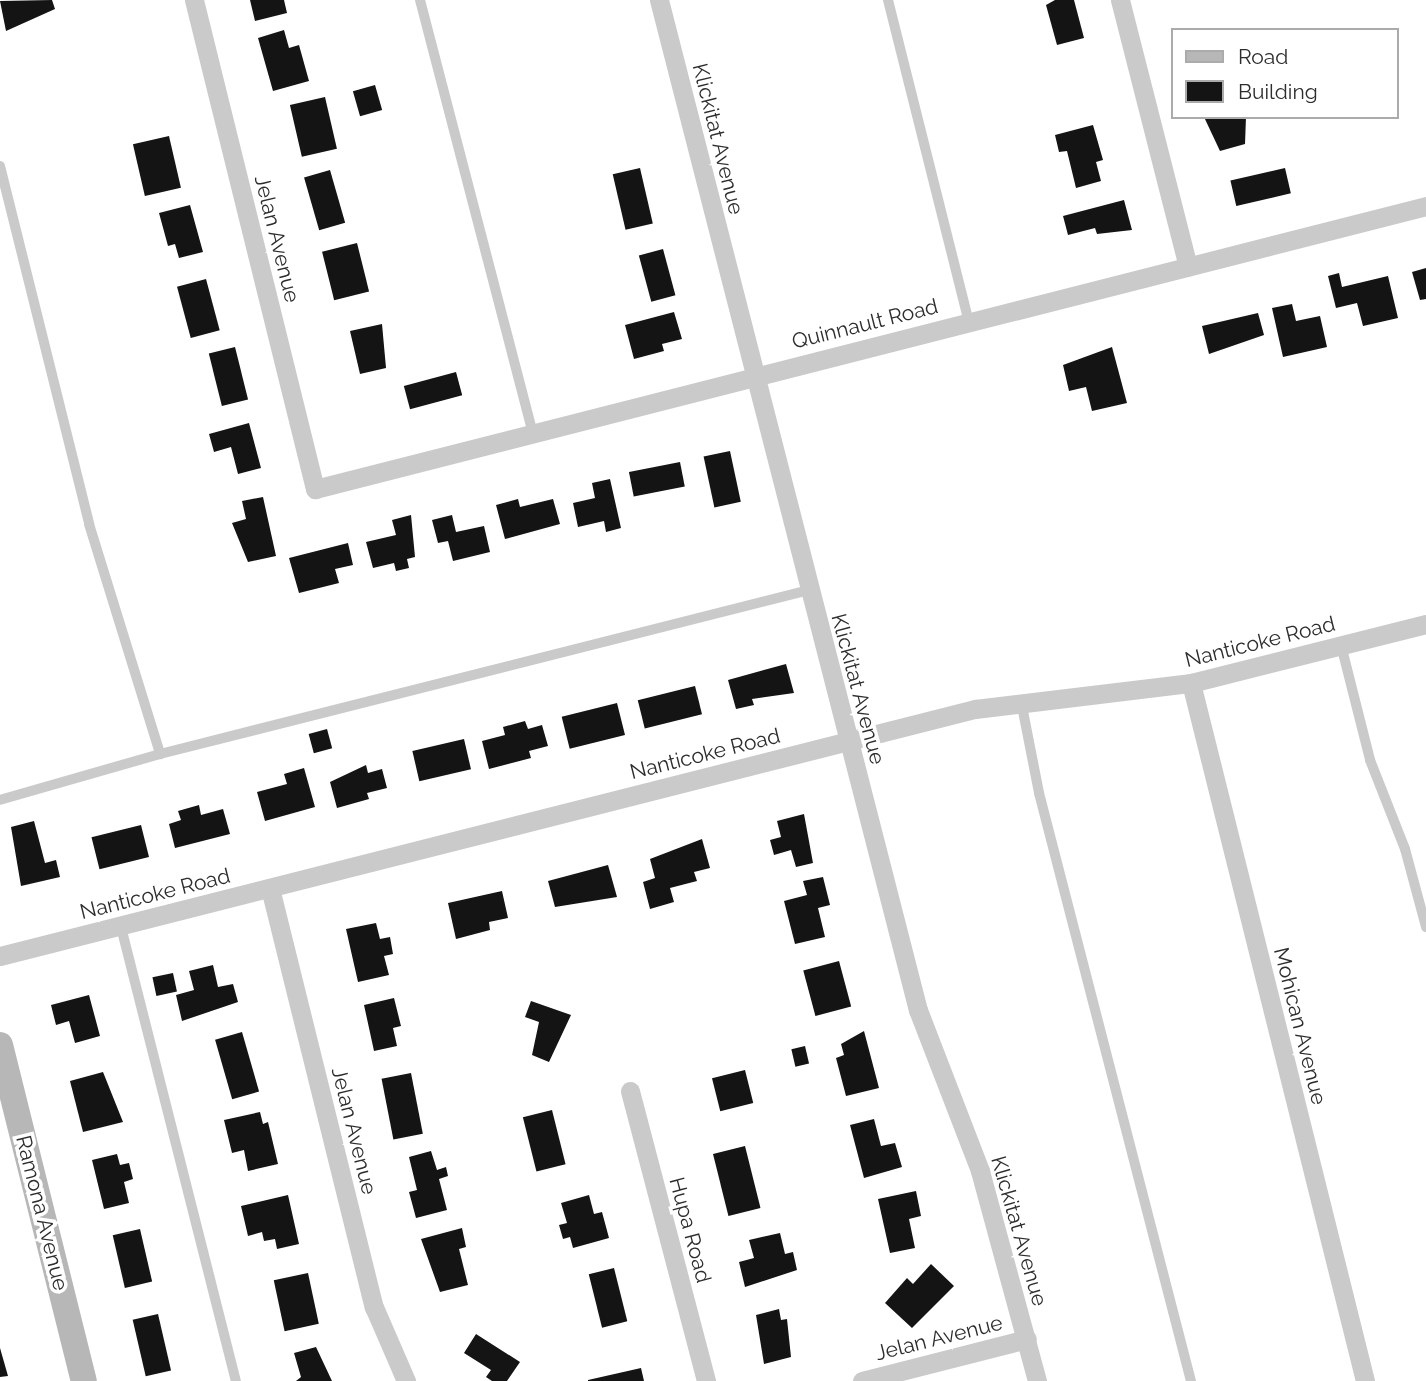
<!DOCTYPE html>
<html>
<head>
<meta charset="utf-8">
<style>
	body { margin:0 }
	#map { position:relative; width:1426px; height:1381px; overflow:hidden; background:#fff; font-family:Raleway,sans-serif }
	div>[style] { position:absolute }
	.building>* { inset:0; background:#141414; transform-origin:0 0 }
	.lane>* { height:10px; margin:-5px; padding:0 5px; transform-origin:5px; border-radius:5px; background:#cacaca }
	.street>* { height:19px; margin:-9.5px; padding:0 9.5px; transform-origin:9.5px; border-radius:9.5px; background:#cacaca }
	.secondary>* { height:26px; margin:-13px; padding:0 13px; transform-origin:13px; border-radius:13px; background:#b7b7b7 }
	span { translate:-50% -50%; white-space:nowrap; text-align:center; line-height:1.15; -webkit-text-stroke:7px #fff; paint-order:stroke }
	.street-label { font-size:21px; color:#2d2d2d }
	.legend { position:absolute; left:1171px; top:28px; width:228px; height:91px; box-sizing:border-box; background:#fff; border:2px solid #ababab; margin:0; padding:9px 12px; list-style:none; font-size:21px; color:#2d2d2d }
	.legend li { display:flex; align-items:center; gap:14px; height:35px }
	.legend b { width:35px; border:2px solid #ababab }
</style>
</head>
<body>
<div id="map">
	<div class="building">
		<div style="clip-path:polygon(52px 0,55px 9px,6px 31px,0 1px)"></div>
		<div style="clip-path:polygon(250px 0,284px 0,287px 13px,255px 21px)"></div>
		<div style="clip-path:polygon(1055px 0,1074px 0,1084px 38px,1057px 45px,1046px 5px)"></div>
		<div style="clip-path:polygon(284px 30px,289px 48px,299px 45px,309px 81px,273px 91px,258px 38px)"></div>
		<div style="left:375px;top:85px;width:26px;height:23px;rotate:74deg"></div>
		<div style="left:325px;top:97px;width:53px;height:36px;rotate:77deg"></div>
		<div style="clip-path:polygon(1204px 117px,1246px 117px,1245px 144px,1220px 151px)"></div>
		<div style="clip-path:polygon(1093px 125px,1103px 160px,1096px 162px,1101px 181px,1076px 188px,1067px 151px,1059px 152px,1055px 135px)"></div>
		<div style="left:169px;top:136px;width:53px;height:37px;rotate:77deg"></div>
		<div style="left:640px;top:168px;width:57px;height:28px;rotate:77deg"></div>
		<div style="left:1285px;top:168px;width:26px;height:56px;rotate:77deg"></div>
		<div style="left:330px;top:170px;width:55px;height:27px;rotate:74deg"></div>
		<div style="clip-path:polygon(1124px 200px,1132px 230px,1097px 234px,1095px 228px,1068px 235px,1063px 216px)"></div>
		<div style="clip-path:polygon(190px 205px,203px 252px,179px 258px,175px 244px,168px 246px,159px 213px)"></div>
		<div style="left:357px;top:243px;width:50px;height:36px;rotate:76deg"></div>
		<div style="left:663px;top:249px;width:48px;height:25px;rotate:75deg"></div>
		<div style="clip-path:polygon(1426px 268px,1426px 299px,1420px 300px,1412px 272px)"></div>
		<div style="clip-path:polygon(1339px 273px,1342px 287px,1388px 276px,1398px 318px,1363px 326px,1357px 303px,1336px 308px,1328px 276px)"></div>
		<div style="left:206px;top:279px;width:53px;height:30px;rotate:75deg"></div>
		<div style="clip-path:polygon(1292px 304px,1296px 321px,1320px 316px,1327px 347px,1283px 357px,1272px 308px)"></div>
		<div style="clip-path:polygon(674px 312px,682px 339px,662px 344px,664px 351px,634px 359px,625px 325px)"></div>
		<div style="clip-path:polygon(1258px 313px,1264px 335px,1209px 354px,1202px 326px)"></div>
		<div style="clip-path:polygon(382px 324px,386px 368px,360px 374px,350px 331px)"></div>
		<div style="left:235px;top:347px;width:54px;height:27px;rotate:76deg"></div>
		<div style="clip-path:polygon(1112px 347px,1127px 403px,1092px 411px,1086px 387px,1069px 391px,1063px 365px)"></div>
		<div style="left:456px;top:372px;width:24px;height:54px;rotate:75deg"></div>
		<div style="clip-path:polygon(249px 423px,261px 468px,238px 474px,231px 447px,214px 452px,209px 434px)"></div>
		<div style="left:730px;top:451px;width:52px;height:27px;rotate:78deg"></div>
		<div style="left:680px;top:462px;width:25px;height:52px;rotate:79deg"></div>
		<div style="clip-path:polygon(610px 479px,621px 528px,606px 532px,604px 521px,578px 527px,573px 503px,595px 498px,592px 483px)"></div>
		<div style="clip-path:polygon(263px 497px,276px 556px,248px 562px,232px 523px,246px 519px,242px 501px)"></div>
		<div style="clip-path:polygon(518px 499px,520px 507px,553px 499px,560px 524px,505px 539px,496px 505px)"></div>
		<div style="clip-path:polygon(411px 515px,415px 557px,407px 559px,409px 568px,396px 571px,394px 563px,373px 568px,366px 542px,396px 535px,392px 520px)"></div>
		<div style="clip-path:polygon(452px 515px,456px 532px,484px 526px,490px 552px,453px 561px,448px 541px,438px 543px,432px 520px)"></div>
		<div style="clip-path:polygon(348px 543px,353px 565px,335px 569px,339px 583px,299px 593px,289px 558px)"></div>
		<div style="clip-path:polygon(786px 664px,794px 693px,752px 699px,754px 705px,736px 709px,728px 680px)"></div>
		<div style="left:695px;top:686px;width:29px;height:59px;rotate:76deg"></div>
		<div style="left:617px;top:703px;width:33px;height:57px;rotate:76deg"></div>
		<div style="clip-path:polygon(525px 721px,528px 729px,542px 725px,548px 746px,529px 751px,531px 758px,489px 769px,482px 741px,505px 735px,503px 727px)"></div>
		<div style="left:327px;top:729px;width:20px;height:19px;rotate:75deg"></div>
		<div style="left:464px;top:739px;width:31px;height:53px;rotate:77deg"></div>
		<div style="clip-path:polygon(366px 765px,368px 773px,382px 769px,387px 788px,367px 793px,369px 799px,337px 808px,330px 782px)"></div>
		<div style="clip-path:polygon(304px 768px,315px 807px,265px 821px,257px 792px,287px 784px,284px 774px)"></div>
		<div style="clip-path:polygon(199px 805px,201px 815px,223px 809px,230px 834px,175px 848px,169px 824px,181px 820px,178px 811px)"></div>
		<div style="clip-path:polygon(804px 814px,813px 863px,796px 867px,791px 850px,774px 855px,770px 840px,781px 837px,777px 821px)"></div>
		<div style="clip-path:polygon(34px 821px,45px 863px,56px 860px,60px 877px,21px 886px,11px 827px)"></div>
		<div style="left:141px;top:825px;width:33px;height:51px;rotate:76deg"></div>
		<div style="clip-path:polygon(702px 839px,710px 868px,694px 872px,697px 881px,670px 888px,674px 902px,650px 909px,643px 882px,655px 878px,650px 859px)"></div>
		<div style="clip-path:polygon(608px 865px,617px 897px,555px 907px,548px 881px)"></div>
		<div style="clip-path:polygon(823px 877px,830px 905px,818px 908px,825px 937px,795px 944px,784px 901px,807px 895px,803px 881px)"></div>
		<div style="clip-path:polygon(502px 891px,508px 918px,489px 922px,490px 930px,456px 939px,448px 903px)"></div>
		<div style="clip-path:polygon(376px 923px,380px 939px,390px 937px,393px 954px,384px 956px,389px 975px,358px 982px,346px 929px)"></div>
		<div style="left:839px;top:961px;width:47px;height:37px;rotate:75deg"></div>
		<div style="clip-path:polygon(213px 965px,218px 987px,233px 984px,238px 1002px,182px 1021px,176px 995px,194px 990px,189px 971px)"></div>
		<div style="left:173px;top:973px;width:19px;height:21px;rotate:78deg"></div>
		<div style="clip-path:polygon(89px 995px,100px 1036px,75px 1043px,69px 1021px,56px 1025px,51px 1005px)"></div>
		<div style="clip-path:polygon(394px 998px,401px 1026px,393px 1028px,397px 1046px,374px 1051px,364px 1005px)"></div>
		<div style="clip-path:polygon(531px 1001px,571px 1015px,549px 1062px,532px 1055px,539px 1022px,525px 1017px)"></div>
		<div style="clip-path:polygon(864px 1031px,879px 1088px,846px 1096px,836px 1058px,844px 1055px,841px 1044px)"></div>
		<div style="left:242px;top:1032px;width:62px;height:28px;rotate:74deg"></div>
		<div style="left:805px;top:1046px;width:18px;height:14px;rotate:77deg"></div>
		<div style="left:745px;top:1070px;width:34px;height:34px;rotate:76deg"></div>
		<div style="clip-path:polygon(103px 1072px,123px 1122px,83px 1132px,70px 1081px)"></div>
		<div style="left:411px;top:1073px;width:62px;height:30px;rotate:79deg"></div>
		<div style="left:552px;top:1110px;width:56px;height:30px;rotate:76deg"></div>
		<div style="clip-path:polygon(260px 1112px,263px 1124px,268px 1122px,278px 1164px,248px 1171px,244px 1150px,232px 1153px,224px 1120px)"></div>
		<div style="clip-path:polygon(874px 1119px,881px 1146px,895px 1143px,902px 1167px,864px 1178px,850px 1125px)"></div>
		<div style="left:745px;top:1146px;width:64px;height:33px;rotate:76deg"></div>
		<div style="clip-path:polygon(431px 1151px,437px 1170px,446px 1167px,448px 1176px,439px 1179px,447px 1210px,416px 1218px,409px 1192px,417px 1190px,409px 1157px)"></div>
		<div style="clip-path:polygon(117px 1154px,120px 1165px,129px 1163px,133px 1179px,124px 1182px,129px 1203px,104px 1209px,92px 1160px)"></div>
		<div style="clip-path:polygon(916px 1191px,921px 1216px,909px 1219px,915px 1248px,890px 1253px,878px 1199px)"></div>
		<div style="clip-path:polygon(288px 1195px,299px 1244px,277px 1249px,275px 1239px,264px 1241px,262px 1232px,248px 1236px,241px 1206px)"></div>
		<div style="clip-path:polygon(589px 1195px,594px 1214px,602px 1212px,609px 1238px,573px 1248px,570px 1237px,563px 1239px,559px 1225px,567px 1223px,561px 1203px)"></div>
		<div style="clip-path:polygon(462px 1228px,466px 1247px,459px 1249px,468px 1285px,440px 1292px,421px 1239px)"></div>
		<div style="left:140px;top:1229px;width:54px;height:28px;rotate:77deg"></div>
		<div style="clip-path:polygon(780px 1233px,785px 1254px,793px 1252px,797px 1270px,745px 1287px,739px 1262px,754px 1258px,749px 1240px)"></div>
		<div style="clip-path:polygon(931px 1264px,954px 1286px,912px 1328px,885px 1303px,907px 1278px,913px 1284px)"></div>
		<div style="left:614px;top:1268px;width:55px;height:26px;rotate:76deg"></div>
		<div style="left:308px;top:1273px;width:52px;height:35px;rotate:78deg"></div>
		<div style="clip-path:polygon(779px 1309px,781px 1320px,787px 1319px,791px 1357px,764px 1364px,756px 1315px)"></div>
		<div style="left:158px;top:1314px;width:58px;height:26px;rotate:77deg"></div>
		<div style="clip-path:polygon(476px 1334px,520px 1362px,507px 1381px,492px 1381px,486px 1377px,491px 1370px,464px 1353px)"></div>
		<div style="clip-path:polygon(316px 1347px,332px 1381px,296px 1381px,301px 1377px,294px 1353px)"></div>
		<div style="clip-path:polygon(0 1348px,8px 1376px,0 1377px)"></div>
		<div style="clip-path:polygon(641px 1368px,644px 1381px,588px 1381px,588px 1380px)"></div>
	</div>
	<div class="lane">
		<div style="left:420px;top:0;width:448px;rotate:75.4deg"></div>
		<div style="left:888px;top:0;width:332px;rotate:75.9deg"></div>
		<div style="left:0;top:166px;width:369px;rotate:76deg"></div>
		<div style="left:89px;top:524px;width:241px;rotate:72.8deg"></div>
		<div style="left:160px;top:754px;width:166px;rotate:164deg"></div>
		<div style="left:1341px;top:645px;width:119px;rotate:75.8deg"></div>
		<div style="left:1370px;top:760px;width:96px;rotate:68.5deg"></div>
		<div style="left:1405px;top:849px;width:81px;rotate:74.9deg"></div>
		<div style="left:1021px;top:701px;width:94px;rotate:78.9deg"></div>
		<div style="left:1039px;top:793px;width:607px;rotate:75.51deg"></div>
		<div style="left:160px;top:754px;width:669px;rotate:-14.18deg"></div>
		<div style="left:121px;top:927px;width:468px;rotate:75.8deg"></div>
	</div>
	<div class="street">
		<div style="left:194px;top:0;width:504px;rotate:76.1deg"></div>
		<div style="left:315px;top:489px;width:1146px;rotate:-14.29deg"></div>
		<div style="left:659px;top:0;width:1043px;rotate:75.62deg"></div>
		<div style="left:918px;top:1010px;width:173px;rotate:68.9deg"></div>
		<div style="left:980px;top:1171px;width:218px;rotate:74.8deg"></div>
		<div style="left:1120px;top:0;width:275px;rotate:75.7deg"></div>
		<div style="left:1191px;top:683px;width:719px;rotate:76deg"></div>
		<div style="left:270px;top:888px;width:432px;rotate:76.1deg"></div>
		<div style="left:374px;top:1307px;width:81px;rotate:66.6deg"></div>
		<div style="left:0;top:956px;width:1006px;rotate:-14.22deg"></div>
		<div style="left:975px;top:709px;width:218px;rotate:-6.9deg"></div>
		<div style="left:1191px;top:683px;width:242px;rotate:-14.1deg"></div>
		<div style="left:630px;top:1091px;width:300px;rotate:75.3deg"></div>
		<div style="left:862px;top:1381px;width:170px;rotate:-14.3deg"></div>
	</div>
	<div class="secondary">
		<div style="left:0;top:1045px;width:346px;rotate:76deg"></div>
	</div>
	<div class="street-label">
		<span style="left:718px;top:139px;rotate:76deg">Klickitat Avenue</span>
		<span style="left:277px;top:239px;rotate:76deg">Jelan Avenue</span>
		<span style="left:865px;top:324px;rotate:-14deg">Quinnault Road</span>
		<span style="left:1260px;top:642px;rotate:-14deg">Nanticoke Road</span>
		<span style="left:858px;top:689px;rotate:75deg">Klickitat Avenue</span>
		<span style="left:705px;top:754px;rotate:-14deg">Nanticoke Road</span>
		<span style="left:155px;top:894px;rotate:-14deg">Nanticoke Road</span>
		<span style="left:1300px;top:1026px;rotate:76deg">Mohican Avenue</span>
		<span style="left:354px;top:1131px;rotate:76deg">Jelan Avenue</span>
		<span style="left:42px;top:1213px;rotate:76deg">Ramona Avenue</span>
		<span style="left:690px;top:1230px;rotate:75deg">Hupa Road</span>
		<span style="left:1019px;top:1231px;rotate:74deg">Klickitat Avenue</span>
		<span style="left:939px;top:1338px;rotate:-14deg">Jelan Avenue</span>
	</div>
	<ul class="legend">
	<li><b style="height:9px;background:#b7b7b7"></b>Road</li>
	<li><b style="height:19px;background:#141414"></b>Building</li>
	</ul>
</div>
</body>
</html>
